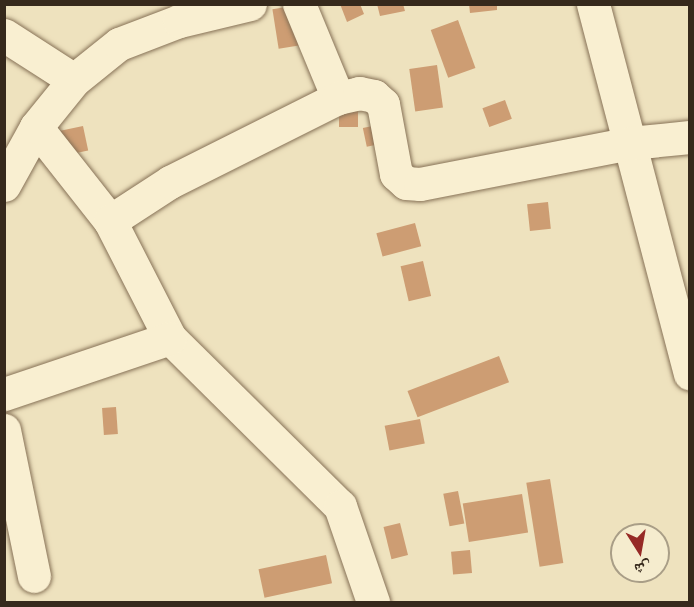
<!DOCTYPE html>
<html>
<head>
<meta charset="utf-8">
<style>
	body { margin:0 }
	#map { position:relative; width:694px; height:607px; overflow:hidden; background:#eee2be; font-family:Merriweather,"Noto Naskh Arabic",serif }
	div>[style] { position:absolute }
	.building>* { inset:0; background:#cd9d73; transform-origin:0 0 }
	.roads { filter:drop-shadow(0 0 2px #877257) drop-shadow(0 0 2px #877257) }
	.street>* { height:33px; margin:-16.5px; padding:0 16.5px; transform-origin:16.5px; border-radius:16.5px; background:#f9efd1 }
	span { translate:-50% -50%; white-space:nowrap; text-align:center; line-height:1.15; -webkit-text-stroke:4.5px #f5ecce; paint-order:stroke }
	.frame { position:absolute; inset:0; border:6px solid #36291c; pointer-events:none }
	.north { position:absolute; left:610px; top:523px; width:60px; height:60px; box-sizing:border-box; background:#f5ecce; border:2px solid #a99e87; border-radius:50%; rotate:169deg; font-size:16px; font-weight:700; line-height:24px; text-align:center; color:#36291c }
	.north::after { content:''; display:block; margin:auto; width:21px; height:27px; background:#962a26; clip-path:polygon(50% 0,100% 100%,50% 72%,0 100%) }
</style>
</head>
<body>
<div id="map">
	<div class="building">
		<div style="left:305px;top:4px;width:40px;height:33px;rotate:81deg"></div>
		<div style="clip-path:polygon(340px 4px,360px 4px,364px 14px,347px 22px)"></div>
		<div style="clip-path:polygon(377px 4px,403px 4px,405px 11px,380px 16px)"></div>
		<div style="clip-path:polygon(469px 4px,497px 4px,497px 10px,470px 13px)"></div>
		<div style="left:458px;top:20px;width:51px;height:29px;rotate:70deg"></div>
		<div style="left:437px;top:65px;width:43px;height:28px;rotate:82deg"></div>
		<div style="left:339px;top:95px;width:19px;height:32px"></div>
		<div style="left:505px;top:100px;width:20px;height:24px;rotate:70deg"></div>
		<div style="left:401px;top:120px;width:19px;height:39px;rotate:78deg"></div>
		<div style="left:83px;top:126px;width:25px;height:40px;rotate:78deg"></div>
		<div style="left:548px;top:202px;width:27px;height:21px;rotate:84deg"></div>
		<div style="left:415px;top:223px;width:24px;height:40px;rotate:75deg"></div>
		<div style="left:423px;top:261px;width:36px;height:23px;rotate:77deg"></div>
		<div style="left:499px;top:356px;width:28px;height:98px;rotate:69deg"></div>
		<div style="left:116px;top:407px;width:27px;height:14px;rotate:86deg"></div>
		<div style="left:420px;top:419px;width:25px;height:36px;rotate:79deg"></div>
		<div style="left:550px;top:479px;width:85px;height:24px;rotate:81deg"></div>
		<div style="left:458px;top:491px;width:33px;height:15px;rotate:79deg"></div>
		<div style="left:522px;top:494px;width:39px;height:60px;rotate:81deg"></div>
		<div style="left:400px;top:523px;width:33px;height:17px;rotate:76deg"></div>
		<div style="left:470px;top:550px;width:23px;height:19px;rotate:85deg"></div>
		<div style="left:326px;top:555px;width:29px;height:69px;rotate:78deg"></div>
	</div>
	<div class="roads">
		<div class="street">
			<div style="left:299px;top:4px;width:102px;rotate:67.5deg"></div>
			<div style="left:593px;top:4px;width:382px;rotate:75.3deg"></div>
			<div style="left:4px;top:35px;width:83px;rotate:32.7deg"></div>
			<div style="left:36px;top:127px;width:120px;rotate:51.8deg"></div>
			<div style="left:110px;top:221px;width:131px;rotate:62.9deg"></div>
			<div style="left:170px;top:338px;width:239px;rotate:44.7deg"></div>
			<div style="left:340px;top:506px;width:102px;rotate:71deg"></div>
			<div style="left:4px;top:185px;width:66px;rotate:-61.1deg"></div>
			<div style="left:36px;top:127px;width:60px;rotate:-51deg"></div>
			<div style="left:74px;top:80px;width:58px;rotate:-38.7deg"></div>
			<div style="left:119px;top:44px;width:64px;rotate:-21deg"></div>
			<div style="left:179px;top:21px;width:73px;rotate:-13.5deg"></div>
			<div style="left:110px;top:221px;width:72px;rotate:-33deg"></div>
			<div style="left:170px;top:182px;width:188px;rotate:-26.6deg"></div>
			<div style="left:338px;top:98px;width:22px;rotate:-13deg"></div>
			<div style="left:359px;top:93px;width:15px;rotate:11deg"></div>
			<div style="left:374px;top:96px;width:12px;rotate:42deg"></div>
			<div style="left:383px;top:104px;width:71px;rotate:79.5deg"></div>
			<div style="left:396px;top:174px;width:13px;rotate:42deg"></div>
			<div style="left:406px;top:183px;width:14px;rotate:4deg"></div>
			<div style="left:420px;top:184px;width:214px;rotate:-11deg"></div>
			<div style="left:630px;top:143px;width:60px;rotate:-5.7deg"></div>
			<div style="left:4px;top:394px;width:175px;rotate:-18.6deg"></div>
			<div style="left:4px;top:430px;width:149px;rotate:78.4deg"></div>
		</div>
	</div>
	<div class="frame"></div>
	<div class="north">ش</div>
</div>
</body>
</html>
